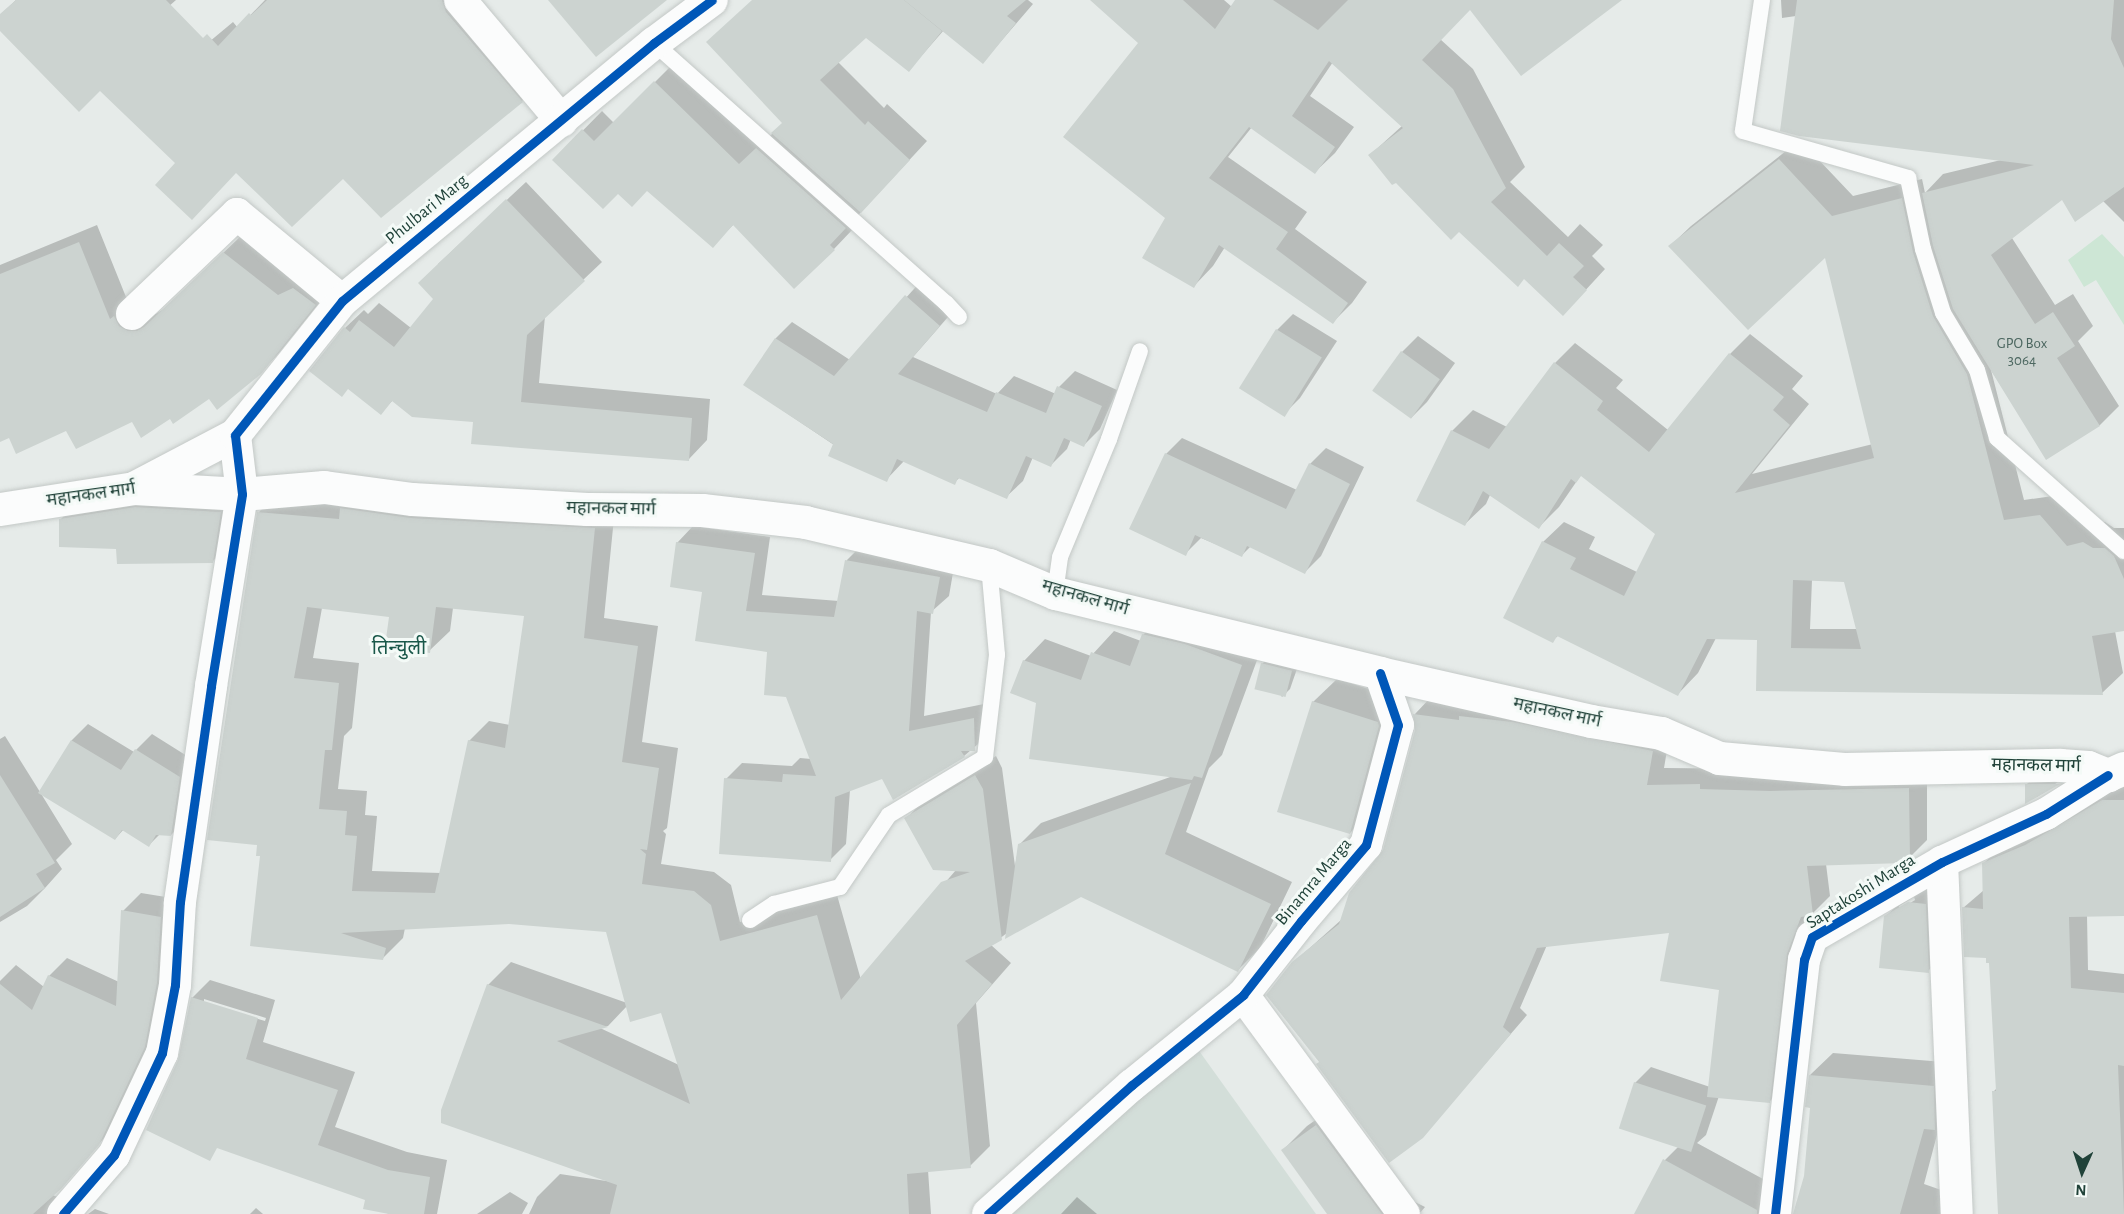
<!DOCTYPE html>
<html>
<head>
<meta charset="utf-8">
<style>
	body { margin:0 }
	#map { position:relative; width:2124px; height:1214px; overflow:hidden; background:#e6ebe9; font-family:"Alegreya Sans","Noto Sans Devanagari",sans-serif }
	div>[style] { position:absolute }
	.built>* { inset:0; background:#d3ded9 }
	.green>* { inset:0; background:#cde6d5 }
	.shadow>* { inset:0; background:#0003 }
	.building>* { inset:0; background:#ccd3d0; transform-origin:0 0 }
	.roads { filter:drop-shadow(0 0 2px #c3c8c6) drop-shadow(0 0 2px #c3c8c6) }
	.service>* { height:16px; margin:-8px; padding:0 8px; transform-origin:8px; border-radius:8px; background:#fbfcfc }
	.minor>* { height:32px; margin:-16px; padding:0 16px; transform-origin:16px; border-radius:16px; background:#fbfcfc }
	.secondary>* { height:33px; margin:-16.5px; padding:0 16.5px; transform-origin:16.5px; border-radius:16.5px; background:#fbfcfc }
	.cycleway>* { height:9px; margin:-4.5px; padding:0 4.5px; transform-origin:4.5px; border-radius:4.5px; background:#0057b8 }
	span { translate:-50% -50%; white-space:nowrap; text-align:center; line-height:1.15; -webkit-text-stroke:6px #f4faf7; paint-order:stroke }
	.number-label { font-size:15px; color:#4c6760 }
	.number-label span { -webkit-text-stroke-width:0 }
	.street-label { font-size:18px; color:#204239 }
	.neighbourhood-label { font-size:20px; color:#195749 }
	.north { position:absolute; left:2052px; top:1142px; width:60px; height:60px; -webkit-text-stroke:4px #f4faf7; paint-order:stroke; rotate:183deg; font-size:16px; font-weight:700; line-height:24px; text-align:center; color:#204239 }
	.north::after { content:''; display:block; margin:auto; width:21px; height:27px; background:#204239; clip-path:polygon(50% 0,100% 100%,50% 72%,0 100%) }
</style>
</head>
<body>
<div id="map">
	<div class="built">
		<div style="clip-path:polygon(1197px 1048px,1316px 1214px,1004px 1214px)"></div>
	</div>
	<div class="green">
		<div style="clip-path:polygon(2102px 234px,2124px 257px,2124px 325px,2096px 280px,2084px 287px,2068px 260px)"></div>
	</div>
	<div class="shadow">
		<div style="clip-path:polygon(16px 0,176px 0,151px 22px,185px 62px,233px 22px,238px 28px,265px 0,472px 0,541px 82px,522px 101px,343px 177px,177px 163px,100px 89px,0 29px,0 15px)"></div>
		<div style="clip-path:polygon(752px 0,1028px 0,1033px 4px,983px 62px,944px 30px,909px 70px,866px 36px,838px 62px,884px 108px,887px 104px,927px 141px,849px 225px,853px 229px,834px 249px,734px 224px,712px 246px,647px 189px,619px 192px,554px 160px,602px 111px,614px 123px,674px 63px,760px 145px,784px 123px)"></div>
		<div style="clip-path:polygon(1117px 0,1224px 0,1232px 7px,1237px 0,1620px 0,1471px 8px,1440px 39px,1473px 69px,1525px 167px,1510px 182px,1568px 237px,1580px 224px,1603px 245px,1592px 256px,1605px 269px,1582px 294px,1525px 278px,1459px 230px,1370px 155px,1403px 125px,1333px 62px,1310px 96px,1354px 127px,1335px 153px,1315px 172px,1252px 127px,1228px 157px,1307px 212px,1295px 229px,1367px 282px,1352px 303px,1333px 322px,1225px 247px,1213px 266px,1194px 286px,1167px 218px,1140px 43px)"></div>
		<div style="clip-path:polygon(evenodd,1781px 0,2124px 0,2124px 222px,2103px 201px,2063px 198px,2012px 238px,2055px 305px,2073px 294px,2093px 326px,2078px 341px,2119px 406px,2100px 425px,2047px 458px,1991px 370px,2024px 500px,2060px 495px,2088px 527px,2105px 522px,2114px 528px,2124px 528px,2124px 630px,2115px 631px,2123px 673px,2102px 693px,1758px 690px,1758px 639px,1716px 638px,1698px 673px,1678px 694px,1559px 635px,1552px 641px,1543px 542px,1564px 522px,1595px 537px,1589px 549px,1637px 572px,1657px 534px,1581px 475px,1559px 507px,1539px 527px,1490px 495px,1486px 504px,1465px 524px,1418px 501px,1452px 431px,1473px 410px,1507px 427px,1555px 363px,1575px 343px,1623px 380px,1616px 388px,1668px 430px,1730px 354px,1750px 334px,1803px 376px,1792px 389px,1809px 404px,1752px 474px,1873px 444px,1826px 255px,1670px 246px,1691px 226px,1800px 140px,1853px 196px,1922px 179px,1925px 193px,1943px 174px,2001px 160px,1796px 16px,1782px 18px,1781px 0,1812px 580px,1845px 581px,1857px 629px,1810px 629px,1812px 580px)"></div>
		<div style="clip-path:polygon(526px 182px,602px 262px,545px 316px,539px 383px,710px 399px,707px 440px,689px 459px,474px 420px,393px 400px,381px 413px,345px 328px,364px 310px,368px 314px,379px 303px,411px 328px,435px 299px,438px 264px)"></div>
		<div style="clip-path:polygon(97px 225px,128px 302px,146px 314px,156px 314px,164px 309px,242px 235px,332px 287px,278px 354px,260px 373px,209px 397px,132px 421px,9px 436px,0 440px,0 265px)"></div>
		<div style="clip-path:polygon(922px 280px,955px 309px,913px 357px,997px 394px,1014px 376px,1056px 394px,1059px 387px,1075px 371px,1117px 390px,1100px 429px,1084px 445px,1071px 439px,1067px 449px,1051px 465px,1033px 457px,1023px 481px,1006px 497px,960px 477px,954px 483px,904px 461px,886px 480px,745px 385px,776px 338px,792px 322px,850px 360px)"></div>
		<div style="clip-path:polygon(1293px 314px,1337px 341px,1300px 398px,1284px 414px,1277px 330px)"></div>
		<div style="clip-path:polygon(1418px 336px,1455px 363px,1427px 402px,1411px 418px,1402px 352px)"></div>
		<div style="clip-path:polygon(1182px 438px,1297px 490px,1310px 464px,1326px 448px,1364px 467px,1321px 556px,1305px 572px,1251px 546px,1242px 555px,1201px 538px,1185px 554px,1166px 454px)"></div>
		<div style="clip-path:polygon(evenodd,279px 492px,615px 508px,604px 618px,658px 626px,642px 742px,678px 748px,667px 828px,663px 831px,666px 834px,661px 864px,714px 872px,731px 885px,740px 922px,837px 895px,861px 980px,956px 870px,906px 819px,926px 798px,996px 756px,1002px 768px,1015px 866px,1019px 845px,1041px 823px,1173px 776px,1038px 702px,1024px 661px,1045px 639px,1091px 656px,1114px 631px,1141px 641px,1143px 635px,1165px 613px,1263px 644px,1222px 755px,1209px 768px,1186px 832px,1292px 882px,1260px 948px,1238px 970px,1081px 896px,1007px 933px,991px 945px,1011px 963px,976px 1003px,990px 1146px,970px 1166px,928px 1170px,931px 1214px,529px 1214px,537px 1197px,560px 1174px,613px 1182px,488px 985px,511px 962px,627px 1003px,607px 931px,509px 923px,405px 928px,403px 938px,382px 959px,251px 945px,261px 855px,259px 512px,279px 492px,322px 608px,391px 616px,429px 651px,450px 631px,453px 608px,525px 615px,510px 725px,489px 721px,469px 741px,441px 873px,372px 871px,377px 816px,365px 815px,367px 791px,338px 789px,344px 736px,352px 728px,359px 663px,313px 658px,322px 608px,279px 492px,627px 1006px,662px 1011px,679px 1065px,600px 1028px,608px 1026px,627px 1006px)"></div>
		<div style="clip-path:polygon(236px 496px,228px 545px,212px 562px,61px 519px,77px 503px)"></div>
		<div style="clip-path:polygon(693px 526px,770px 537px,762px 595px,839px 601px,847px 560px,863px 544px,955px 561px,949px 596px,931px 612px,924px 716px,989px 703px,991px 733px,964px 756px,882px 777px,850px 790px,846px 844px,830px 860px,726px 779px,742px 763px,792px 766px,800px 758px,811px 759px,769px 651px,704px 590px,677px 543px)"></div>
		<div style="clip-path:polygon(1270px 656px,1299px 663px,1290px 689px,1282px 697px,1262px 664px)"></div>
		<div style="clip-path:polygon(1337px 679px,1401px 699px,1373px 809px,1350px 833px,1313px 702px)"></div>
		<div style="clip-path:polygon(1432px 696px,1670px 733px,1664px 768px,1927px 770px,1927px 840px,1909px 858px,1826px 864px,1830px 896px,1812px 914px,1804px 935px,1787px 1084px,1769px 1102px,1719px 1096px,1706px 1135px,1697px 1143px,1774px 1185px,1758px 1214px,1635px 1214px,1665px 1160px,1678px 1147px,1635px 1083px,1651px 1067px,1710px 1087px,1721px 989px,1671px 931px,1547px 945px,1520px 1008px,1527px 1015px,1422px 1137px,1321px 1061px,1293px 963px,1341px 920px,1385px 851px,1417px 730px,1415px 714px)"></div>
		<div style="clip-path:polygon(88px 724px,134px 752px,152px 734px,195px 761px,187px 819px,171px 835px,160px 834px,149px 845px,124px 829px,115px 839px,40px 792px,72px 844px,56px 860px,62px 869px,45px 888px,27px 906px,0 922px,0 739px,5px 736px,40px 792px,72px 740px)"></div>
		<div style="clip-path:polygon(2034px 777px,2065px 777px,2037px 797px,2026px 785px)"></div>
		<div style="clip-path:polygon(2124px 782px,2124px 915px,2087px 915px,2088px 970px,2124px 974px,2124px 1214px,2030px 1214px,1994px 1091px,1997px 1088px,1991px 961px,1963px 908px,1984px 890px,1983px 864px,2002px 846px)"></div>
		<div style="clip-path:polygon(evenodd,1925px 887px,1941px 888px,1944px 955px,1928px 971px,1885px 917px,1902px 901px,1925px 887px,1914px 897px,1915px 900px,1899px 910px,1899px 906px,1914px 897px)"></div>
		<div style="clip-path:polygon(141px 893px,178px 899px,162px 1028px,116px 1125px,52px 1195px,64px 1199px,78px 1214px,0 1214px,0 981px,16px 965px,44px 987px,49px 976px,67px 958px,119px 982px,123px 911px)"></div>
		<div style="clip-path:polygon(evenodd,210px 980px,275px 1000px,263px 1042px,355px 1072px,335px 1127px,407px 1152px,447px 1160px,437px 1214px,387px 1214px,397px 1210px,180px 1061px,192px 998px,210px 980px,204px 999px,266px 1018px,265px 1021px,204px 1003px,204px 999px)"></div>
		<div style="clip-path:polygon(1833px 1053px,1956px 1063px,1924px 1184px,1964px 1198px,1969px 1214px,1799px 1214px,1836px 1113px,1810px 1075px)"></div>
		<div style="clip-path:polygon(1340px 1103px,1413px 1201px,1425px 1207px,1419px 1214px,1329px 1214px,1283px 1150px,1307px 1126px)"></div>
		<div style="clip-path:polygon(510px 1192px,528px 1203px,522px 1214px,477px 1214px)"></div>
		<div style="clip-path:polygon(1077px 1197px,1097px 1214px,1061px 1214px)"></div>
		<div style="clip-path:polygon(256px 1208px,263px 1214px,250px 1214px)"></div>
		<div style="clip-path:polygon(95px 1209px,109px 1214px,79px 1214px,88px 1214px)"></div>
	</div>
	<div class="building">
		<div style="clip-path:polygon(16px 0,166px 0,203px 38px,207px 34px,218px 46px,249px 13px,251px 15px,267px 0,442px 0,446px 12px,523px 102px,381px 218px,343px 179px,292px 227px,236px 173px,192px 220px,155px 185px,175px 163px,100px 91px,79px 112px,0 31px,0 14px)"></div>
		<div style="clip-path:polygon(548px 0,667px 0,596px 57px)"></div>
		<div style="clip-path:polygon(752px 0,904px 0,942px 31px,909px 72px,866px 38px,820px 80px,865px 125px,868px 121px,910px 160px,861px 213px,771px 133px,782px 123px,706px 42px)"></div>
		<div style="clip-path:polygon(904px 0,1026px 0,1007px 16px,1016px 23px,983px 64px)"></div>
		<div style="clip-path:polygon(1090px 0,1183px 0,1215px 29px,1235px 0,1273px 0,1318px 30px,1348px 0,1622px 0,1521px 76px,1470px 10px,1422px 60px,1453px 89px,1506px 188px,1491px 202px,1547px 256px,1559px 243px,1584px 266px,1573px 277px,1587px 290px,1563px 316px,1524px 279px,1518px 287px,1459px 232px,1451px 240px,1396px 183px,1392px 185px,1368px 155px,1403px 128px,1329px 61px,1292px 116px,1335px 147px,1315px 174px,1249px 127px,1209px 178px,1288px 232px,1276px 249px,1348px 303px,1333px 324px,1219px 245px,1194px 288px,1142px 258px,1165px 218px,1063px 137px,1138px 43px)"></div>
		<div style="clip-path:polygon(1797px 0,2114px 0,2111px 39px,2124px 68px,2124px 187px,2075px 222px,2062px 200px,1991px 255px,2035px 324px,2053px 312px,2075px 346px,2057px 358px,2100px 426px,2046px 460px,1953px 309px,1933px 246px,1922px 193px,2034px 165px,1799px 136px,1780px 131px)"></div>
		<div style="clip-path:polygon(654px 81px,739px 164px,756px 148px,846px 228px,830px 245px,835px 250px,794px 289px,733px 225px,713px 248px,647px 191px,632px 207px,618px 194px,603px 209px,552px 160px,582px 129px,594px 141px)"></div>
		<div style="clip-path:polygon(evenodd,1779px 159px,1832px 216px,1902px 198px,1913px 252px,1933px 316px,1967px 374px,2004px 520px,2040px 515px,2067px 546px,2083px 542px,2093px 548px,2105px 548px,2114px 556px,2124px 579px,2124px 631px,2092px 636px,2103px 695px,1756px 691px,1757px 640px,1707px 639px,1678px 696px,1557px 636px,1553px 643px,1503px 618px,1542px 541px,1576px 558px,1570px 569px,1624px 596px,1655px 534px,1581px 476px,1576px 483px,1571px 479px,1539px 529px,1483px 491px,1465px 526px,1416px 501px,1451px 430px,1489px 449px,1554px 362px,1603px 401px,1597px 410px,1649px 452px,1729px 353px,1784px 397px,1773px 410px,1790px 425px,1735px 493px,1874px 458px,1825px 258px,1748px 330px,1668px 246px,1779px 159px,1793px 580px,1844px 582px,1861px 649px,1791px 648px,1793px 580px)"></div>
		<div style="clip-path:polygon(506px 199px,585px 281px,527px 335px,521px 402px,692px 418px,689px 461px,471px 444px,473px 422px,412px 417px,392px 401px,381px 415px,348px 389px,342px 397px,309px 371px,344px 327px,350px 332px,359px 320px,394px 347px,433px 299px,418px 283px)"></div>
		<div style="clip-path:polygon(79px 242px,110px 319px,114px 316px,119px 326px,128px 331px,137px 331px,144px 327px,223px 252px,278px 295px,293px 288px,316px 305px,261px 374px,217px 410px,209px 399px,173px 424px,170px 419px,141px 438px,132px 422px,76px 449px,66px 431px,16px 454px,9px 438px,0 442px,0 274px)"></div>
		<div style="clip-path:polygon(905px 295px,940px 326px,898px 374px,987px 412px,996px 392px,1046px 413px,1057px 386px,1102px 406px,1084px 447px,1064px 438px,1051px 467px,1026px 456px,1007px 499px,958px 478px,955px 485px,897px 459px,887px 482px,828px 456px,833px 444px,743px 385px,775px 338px,834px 376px)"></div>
		<div style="left:1276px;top:329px;width:54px;height:70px;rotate:32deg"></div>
		<div style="left:1401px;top:351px;width:48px;height:49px;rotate:36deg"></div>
		<div style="clip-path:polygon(1165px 453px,1286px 509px,1309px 463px,1350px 484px,1305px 574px,1247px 546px,1242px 557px,1195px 535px,1186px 556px,1129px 529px)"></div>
		<div style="clip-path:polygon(135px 507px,221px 512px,213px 563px,117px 564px,116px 549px,59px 547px,59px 519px)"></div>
		<div style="clip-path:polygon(evenodd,340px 508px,411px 518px,595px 528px,584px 638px,638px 646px,622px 762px,659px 768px,647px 850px,640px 849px,646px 854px,642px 884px,694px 891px,711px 905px,720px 941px,817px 915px,841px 1000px,941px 882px,970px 872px,933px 870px,904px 818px,975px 775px,983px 789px,1002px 940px,965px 961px,992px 984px,957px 1025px,971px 1168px,907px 1174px,909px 1214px,610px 1214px,617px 1185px,441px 1123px,441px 1110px,487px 984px,608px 1027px,557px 1041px,690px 1104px,661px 1013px,630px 1022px,606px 932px,509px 924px,341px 933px,386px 948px,383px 960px,250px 946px,260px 856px,256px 856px,257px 845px,207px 840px,257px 512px,339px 519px,340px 508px,307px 607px,389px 617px,385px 646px,430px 653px,436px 607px,524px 616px,505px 748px,468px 740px,435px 893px,352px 891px,357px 836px,345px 835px,347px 811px,319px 809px,325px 750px,332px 750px,339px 683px,294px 678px,307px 607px)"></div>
		<div style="clip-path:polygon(676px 542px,755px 553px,746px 611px,834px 617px,845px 560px,940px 577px,933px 614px,917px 611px,909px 731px,974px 718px,975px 751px,961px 751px,965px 757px,893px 800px,882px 779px,835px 797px,831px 862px,719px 854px,724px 778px,782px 782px,783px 774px,816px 776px,786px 697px,764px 695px,767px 652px,695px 641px,702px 592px,670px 587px)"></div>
		<div style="clip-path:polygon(1142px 634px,1185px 644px,1242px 665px,1202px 778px,1194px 776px,1192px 780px,1029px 759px,1036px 703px,1010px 693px,1023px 660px,1081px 680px,1091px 652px,1130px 666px)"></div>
		<div style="left:1261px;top:663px;width:32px;height:27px;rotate:14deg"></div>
		<div style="clip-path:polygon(1312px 701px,1378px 722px,1379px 726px,1350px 834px,1277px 812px)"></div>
		<div style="clip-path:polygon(1413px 714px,1459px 720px,1459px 716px,1513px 722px,1653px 751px,1647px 785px,1700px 784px,1700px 789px,1770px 791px,1909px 788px,1910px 860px,1904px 863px,1807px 866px,1813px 915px,1801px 917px,1787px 954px,1770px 1103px,1707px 1097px,1719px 990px,1660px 981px,1669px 933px,1537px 948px,1503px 1027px,1511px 1034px,1423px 1138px,1389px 1163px,1316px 1064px,1319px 1062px,1266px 995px,1292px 962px,1339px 924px,1349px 893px,1383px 850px,1415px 730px)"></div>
		<div style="clip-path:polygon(71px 740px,121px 770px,135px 749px,180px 777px,171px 836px,156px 835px,149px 847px,122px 830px,115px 840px,38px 793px)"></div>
		<div style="clip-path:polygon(0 775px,55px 863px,36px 874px,45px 888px,0 917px)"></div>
		<div style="clip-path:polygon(1191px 783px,1165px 854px,1271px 904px,1238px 972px,1081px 897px,1005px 939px,1018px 844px)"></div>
		<div style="clip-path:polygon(2025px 784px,2060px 784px,2025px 804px)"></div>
		<div style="clip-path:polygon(2102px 800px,2124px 800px,2124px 916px,2069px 917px,2071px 988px,2124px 993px,2124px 1066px,2118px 1065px,2124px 1214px,1998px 1214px,1992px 1091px,1996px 1091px,1989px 963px,1986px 963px,1986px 958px,1964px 957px,1962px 907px,1983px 909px,1982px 863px,2025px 845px)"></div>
		<div style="clip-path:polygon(1908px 902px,1926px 904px,1929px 973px,1879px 968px,1884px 916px)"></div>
		<div style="clip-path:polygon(121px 910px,161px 917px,157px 983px,145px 1047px,99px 1145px,61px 1189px,33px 1214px,0 1214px,0 984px,32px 1010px,48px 975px,116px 1006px)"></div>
		<div style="clip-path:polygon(191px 997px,258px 1018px,246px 1059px,338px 1090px,318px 1145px,388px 1170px,430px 1177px,424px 1214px,389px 1214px,363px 1209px,365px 1200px,217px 1148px,210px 1161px,146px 1130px,178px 1060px)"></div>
		<div style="clip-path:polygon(1809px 1075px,1934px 1086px,1935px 1130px,1924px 1129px,1900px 1214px,1793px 1214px,1804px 1176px,1810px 1108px,1805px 1107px)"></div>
		<div style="left:1634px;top:1082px;width:76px;height:49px;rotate:18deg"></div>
		<div style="clip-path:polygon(1316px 1125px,1382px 1214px,1327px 1214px,1281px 1150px)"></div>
		<div style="clip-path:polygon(1663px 1159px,1757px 1210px,1757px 1214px,1634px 1214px)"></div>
	</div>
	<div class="roads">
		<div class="service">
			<div style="left:1762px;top:0;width:132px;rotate:98.3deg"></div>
			<div style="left:1743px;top:131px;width:172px;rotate:15.9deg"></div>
			<div style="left:1908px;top:178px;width:73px;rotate:78.1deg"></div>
			<div style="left:1923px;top:249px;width:67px;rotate:72.6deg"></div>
			<div style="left:1943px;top:313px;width:66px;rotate:59.2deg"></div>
			<div style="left:1977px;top:370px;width:71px;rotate:73.6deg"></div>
			<div style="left:1997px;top:438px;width:170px;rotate:41.7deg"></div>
			<div style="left:654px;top:43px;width:391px;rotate:41.7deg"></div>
			<div style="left:946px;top:303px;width:19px;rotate:47deg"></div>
			<div style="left:1055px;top:593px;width:36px;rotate:-82deg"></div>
			<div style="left:1060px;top:557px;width:128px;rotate:-67.4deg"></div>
			<div style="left:1109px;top:439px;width:93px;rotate:-70.6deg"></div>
			<div style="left:750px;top:920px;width:29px;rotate:-34deg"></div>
			<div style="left:774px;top:904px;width:68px;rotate:-14.4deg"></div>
			<div style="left:840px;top:887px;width:87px;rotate:-55.8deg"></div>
			<div style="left:889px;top:815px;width:112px;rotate:-31.1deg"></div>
			<div style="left:985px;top:757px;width:103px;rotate:-83.3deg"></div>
			<div style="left:997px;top:655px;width:90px;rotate:-95.1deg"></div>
		</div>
		<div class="minor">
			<div style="left:460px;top:0;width:158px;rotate:49.9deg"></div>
			<div style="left:132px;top:314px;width:145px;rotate:-43.6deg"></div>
			<div style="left:237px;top:214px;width:136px;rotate:39.6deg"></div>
			<div style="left:134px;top:488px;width:114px;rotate:-27.7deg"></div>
			<div style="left:1942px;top:862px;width:352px;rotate:87.6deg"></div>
			<div style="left:1243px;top:995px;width:272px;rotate:53.7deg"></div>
			<div style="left:63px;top:1214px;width:78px;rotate:-49.2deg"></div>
			<div style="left:114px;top:1155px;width:113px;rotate:-64.8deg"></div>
			<div style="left:162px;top:1053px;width:69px;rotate:-79.2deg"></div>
			<div style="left:175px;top:985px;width:83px;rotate:-86.6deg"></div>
			<div style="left:180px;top:902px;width:218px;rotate:-81.8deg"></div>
			<div style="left:211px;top:686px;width:194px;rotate:-80.8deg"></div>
			<div style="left:242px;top:494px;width:59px;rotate:-96.8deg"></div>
			<div style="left:235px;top:435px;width:171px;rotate:-51.4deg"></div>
			<div style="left:342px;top:301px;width:405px;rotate:-39.6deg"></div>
			<div style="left:654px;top:43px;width:72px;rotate:-36.6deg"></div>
			<div style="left:988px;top:1214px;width:193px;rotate:-41.9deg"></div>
			<div style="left:1132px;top:1085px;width:143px;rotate:-39deg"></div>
			<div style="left:1243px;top:995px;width:94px;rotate:-51.9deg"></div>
			<div style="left:1301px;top:921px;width:100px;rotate:-49.5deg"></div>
			<div style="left:1366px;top:845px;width:124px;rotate:-75.1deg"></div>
			<div style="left:1398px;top:725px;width:55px;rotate:-109.1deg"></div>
			<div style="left:1775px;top:1214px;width:256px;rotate:-83.5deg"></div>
			<div style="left:1804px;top:960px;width:24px;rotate:-71deg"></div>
			<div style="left:1812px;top:937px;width:150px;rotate:-30deg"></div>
			<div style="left:1942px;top:862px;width:115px;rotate:-24.8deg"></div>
			<div style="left:2046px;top:814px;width:73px;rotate:-32.2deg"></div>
		</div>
		<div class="secondary">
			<div style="left:0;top:509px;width:136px;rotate:-8.9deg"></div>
			<div style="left:134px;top:488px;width:108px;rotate:3.2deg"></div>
			<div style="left:242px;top:494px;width:82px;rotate:-4.9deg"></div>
			<div style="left:324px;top:487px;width:89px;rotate:7.8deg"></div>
			<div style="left:412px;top:499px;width:175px;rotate:3.3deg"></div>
			<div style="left:587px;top:509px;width:115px;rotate:0.5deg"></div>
			<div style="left:702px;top:510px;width:104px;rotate:6.6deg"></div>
			<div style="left:805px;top:522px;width:189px;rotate:13.2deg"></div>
			<div style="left:989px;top:565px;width:72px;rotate:23deg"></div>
			<div style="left:1055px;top:593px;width:335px;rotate:13.8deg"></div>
			<div style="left:1380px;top:673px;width:216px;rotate:12.8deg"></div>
			<div style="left:1591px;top:721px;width:71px;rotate:9.7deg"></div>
			<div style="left:1661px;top:733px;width:63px;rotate:23.3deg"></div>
			<div style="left:1719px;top:758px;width:125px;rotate:5deg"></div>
			<div style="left:1844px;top:769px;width:216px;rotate:-1.1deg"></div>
			<div style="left:2060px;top:765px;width:28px;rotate:4deg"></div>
			<div style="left:2088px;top:767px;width:22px;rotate:22deg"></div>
			<div style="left:2108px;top:775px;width:17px;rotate:-24deg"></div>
		</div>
	</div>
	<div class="cycleway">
		<div style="left:63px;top:1214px;width:78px;rotate:-49.2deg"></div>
		<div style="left:114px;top:1155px;width:113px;rotate:-64.8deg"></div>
		<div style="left:162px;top:1053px;width:69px;rotate:-79.2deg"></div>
		<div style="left:175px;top:985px;width:83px;rotate:-86.6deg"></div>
		<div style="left:180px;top:902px;width:218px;rotate:-81.8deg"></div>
		<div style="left:211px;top:686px;width:194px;rotate:-80.8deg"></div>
		<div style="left:242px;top:494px;width:59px;rotate:-96.8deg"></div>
		<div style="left:235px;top:435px;width:171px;rotate:-51.4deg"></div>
		<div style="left:342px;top:301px;width:405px;rotate:-39.6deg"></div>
		<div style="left:654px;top:43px;width:72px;rotate:-36.6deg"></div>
		<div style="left:988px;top:1214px;width:193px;rotate:-41.9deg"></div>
		<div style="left:1132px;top:1085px;width:143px;rotate:-39deg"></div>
		<div style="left:1243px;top:995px;width:94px;rotate:-51.9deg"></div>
		<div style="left:1301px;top:921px;width:100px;rotate:-49.5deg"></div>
		<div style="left:1366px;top:845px;width:124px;rotate:-75.1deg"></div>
		<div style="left:1398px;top:725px;width:55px;rotate:-109.1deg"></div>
		<div style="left:1775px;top:1214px;width:256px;rotate:-83.5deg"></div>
		<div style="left:1804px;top:960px;width:24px;rotate:-71deg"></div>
		<div style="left:1812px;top:937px;width:150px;rotate:-30deg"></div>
		<div style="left:1942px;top:862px;width:115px;rotate:-24.8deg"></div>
		<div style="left:2046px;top:814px;width:73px;rotate:-32.2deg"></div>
	</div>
	<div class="number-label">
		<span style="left:2022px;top:352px">GPO Box<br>3064</span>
	</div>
	<div class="street-label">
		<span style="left:427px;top:210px;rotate:-39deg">Phulbari Marg</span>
		<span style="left:91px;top:495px;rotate:-8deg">महानकल मार्ग</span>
		<span style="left:611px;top:509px;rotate:1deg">महानकल मार्ग</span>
		<span style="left:1085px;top:598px;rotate:16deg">महानकल मार्ग</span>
		<span style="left:1557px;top:713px;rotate:12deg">महानकल मार्ग</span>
		<span style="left:2036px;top:766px;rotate:1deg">महानकल मार्ग</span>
		<span style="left:1314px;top:882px;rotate:-50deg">Binamra Marga</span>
		<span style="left:1861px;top:892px;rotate:-32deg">Saptakoshi Marga</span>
	</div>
	<div class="neighbourhood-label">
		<span style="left:399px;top:648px">तिन्चुली</span>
	</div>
	<div class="north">N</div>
</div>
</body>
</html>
